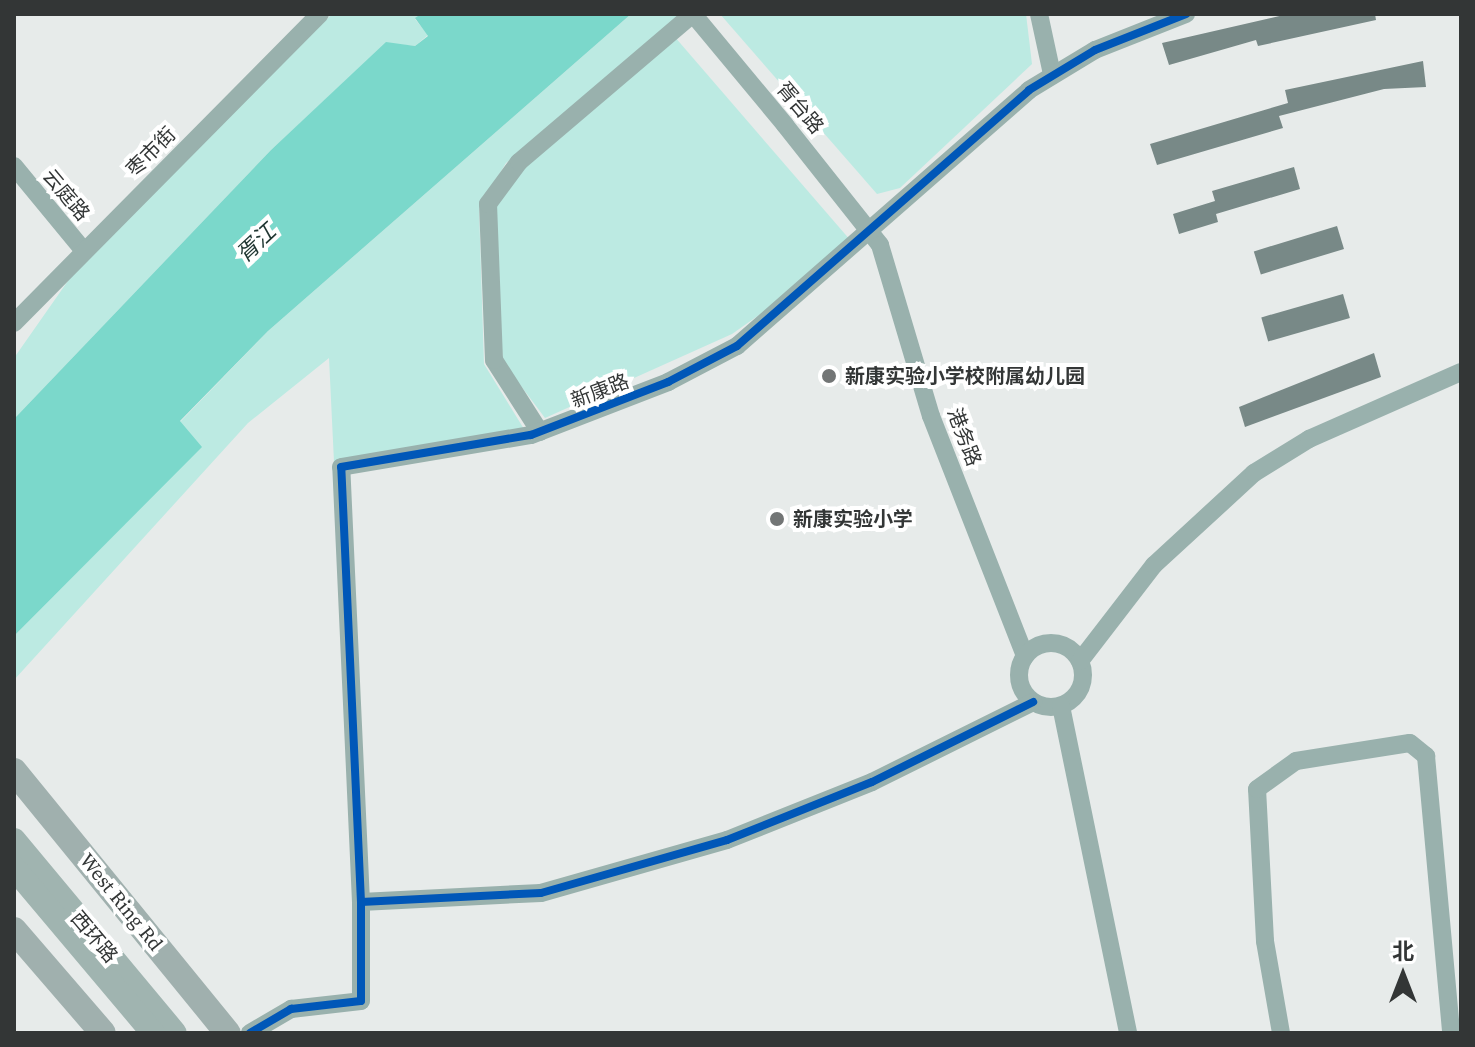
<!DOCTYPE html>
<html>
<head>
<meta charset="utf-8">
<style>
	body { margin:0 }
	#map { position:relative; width:1475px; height:1047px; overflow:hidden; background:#e7ebea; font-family:"Source Serif 4","Noto Sans SC",serif }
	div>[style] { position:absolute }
	.green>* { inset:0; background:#bceae2 }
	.water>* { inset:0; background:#7bd8cb }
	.building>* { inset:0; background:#788987; transform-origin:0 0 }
	.minor>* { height:18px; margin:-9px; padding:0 9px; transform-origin:9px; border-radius:9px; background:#99b1ad }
	.minor>.ring { margin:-9px; padding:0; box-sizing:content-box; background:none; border:18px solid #99b1ad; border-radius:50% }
	.major>* { height:24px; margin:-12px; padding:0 12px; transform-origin:12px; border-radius:12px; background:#a0b4b0 }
	.highway>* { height:26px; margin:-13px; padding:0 13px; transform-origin:13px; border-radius:13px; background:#a0b0ae }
	.minor-bridge>* { height:18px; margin:-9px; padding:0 9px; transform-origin:9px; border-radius:9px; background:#99b1ad }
	.cycleway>* { height:8px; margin:-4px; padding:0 4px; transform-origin:4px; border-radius:4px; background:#0057b8 }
	.dots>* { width:22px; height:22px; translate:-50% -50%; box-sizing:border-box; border:4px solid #fff; border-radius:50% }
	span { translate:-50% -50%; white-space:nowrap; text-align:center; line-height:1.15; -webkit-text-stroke:8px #fff; paint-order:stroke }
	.street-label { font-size:20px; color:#333636 }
	.poi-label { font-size:20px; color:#333636; font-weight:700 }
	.left { translate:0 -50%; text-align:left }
	.water-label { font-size:22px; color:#203632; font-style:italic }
	.frame { position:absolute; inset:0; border:16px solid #333636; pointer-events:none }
	.north { position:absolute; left:1363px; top:935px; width:80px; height:80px; -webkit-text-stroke:6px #fff; paint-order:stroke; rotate:0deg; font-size:22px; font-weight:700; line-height:32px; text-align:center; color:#333636 }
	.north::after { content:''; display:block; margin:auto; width:28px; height:36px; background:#333636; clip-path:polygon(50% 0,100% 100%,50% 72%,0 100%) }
</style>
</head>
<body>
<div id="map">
	<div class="green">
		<div style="clip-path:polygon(332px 14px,421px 14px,415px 19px,428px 35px,415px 46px,386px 43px,271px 150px,14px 419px,14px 358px,77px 268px)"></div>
		<div style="clip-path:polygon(631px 14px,684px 14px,506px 163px,479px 208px,484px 364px,524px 429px,334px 462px,329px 358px,248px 423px,14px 680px,14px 636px,201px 447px,180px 422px,268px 331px)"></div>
		<div style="clip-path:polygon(720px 14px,1026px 14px,1032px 64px,900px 188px,877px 194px)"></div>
		<div style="clip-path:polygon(674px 36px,851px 241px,837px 260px,732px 334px,545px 418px,503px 362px,491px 223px,502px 188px)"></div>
	</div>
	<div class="water">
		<div style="clip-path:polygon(421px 14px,631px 14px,268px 331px,180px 421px,202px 447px,14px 636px,14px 419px,271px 150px,386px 42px,415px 46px,428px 36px,415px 18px)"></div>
	</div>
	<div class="building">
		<div style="clip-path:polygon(1288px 14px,1375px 14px,1376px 20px,1258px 46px,1256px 40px,1169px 65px,1162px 43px)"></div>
		<div style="clip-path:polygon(1423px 61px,1426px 87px,1384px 89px,1279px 116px,1283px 128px,1157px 165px,1150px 144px,1288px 103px,1285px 90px)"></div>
		<div style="clip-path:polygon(1294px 167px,1300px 189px,1216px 214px,1218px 222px,1179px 234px,1173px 214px,1215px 201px,1212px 191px)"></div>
		<div style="left:1337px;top:226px;width:24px;height:87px;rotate:73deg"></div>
		<div style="left:1343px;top:294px;width:25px;height:85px;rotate:74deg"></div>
		<div style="clip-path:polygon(1374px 353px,1381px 377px,1245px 427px,1239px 407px)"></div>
	</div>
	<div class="minor">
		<div style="left:1039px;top:14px;width:61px;rotate:77.8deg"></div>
		<div style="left:785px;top:125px;width:153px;rotate:51.6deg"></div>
		<div style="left:880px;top:245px;width:178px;rotate:73.4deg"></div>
		<div style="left:931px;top:416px;width:258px;rotate:68.6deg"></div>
		<div style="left:14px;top:166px;width:110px;rotate:50.5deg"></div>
		<div style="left:14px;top:323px;width:435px;rotate:-45.3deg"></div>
		<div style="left:540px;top:432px;width:85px;rotate:-122.6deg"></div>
		<div style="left:494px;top:360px;width:156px;rotate:-92.2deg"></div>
		<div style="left:488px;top:204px;width:52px;rotate:-53.6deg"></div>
		<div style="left:519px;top:162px;width:228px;rotate:-40.4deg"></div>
		<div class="ring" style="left:1019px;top:643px;width:46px;height:46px"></div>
		<div style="left:1080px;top:661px;width:121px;rotate:-52.4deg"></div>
		<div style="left:1154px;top:565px;width:136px;rotate:-42.6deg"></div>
		<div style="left:1254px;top:473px;width:65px;rotate:-31.7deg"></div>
		<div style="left:1309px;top:439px;width:166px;rotate:-23.8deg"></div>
		<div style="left:1061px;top:706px;width:334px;rotate:78.4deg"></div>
		<div style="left:361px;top:902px;width:435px;rotate:-92.6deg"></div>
		<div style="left:341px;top:467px;width:193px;rotate:-9.6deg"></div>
		<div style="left:531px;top:435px;width:147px;rotate:-21.1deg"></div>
		<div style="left:668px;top:382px;width:78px;rotate:-27.6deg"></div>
		<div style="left:737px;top:346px;width:388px;rotate:-41.2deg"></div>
		<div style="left:1029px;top:90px;width:77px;rotate:-31.2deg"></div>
		<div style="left:1095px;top:50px;width:98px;rotate:-21.6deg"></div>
		<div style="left:250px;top:1033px;width:48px;rotate:-30.3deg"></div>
		<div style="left:291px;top:1009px;width:70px;rotate:-6.5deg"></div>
		<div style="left:361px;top:1001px;width:99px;rotate:-90deg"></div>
		<div style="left:361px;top:902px;width:180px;rotate:-2.9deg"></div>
		<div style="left:541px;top:893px;width:193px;rotate:-15.9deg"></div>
		<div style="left:727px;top:840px;width:156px;rotate:-21.8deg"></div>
		<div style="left:872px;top:782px;width:180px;rotate:-26.4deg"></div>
		<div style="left:1281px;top:1033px;width:93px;rotate:-99.9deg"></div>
		<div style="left:1265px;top:941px;width:152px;rotate:-93deg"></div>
		<div style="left:1257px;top:789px;width:48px;rotate:-35.7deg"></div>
		<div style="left:1296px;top:761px;width:115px;rotate:-9deg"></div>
		<div style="left:1410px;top:743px;width:21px;rotate:39deg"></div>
		<div style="left:1426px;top:756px;width:278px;rotate:84.8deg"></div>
	</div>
	<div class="major">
		<div style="left:14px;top:840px;width:251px;rotate:50.2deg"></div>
		<div style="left:14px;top:868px;width:216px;rotate:49.9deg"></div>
	</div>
	<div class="highway">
		<div style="left:14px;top:771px;width:338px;rotate:50.8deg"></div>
		<div style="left:14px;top:930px;width:136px;rotate:49.2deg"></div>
	</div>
	<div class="minor-bridge">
		<div style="left:693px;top:14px;width:144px;rotate:50.3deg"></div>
	</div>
	<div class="cycleway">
		<div style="left:361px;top:902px;width:435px;rotate:-92.6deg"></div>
		<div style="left:341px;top:467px;width:193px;rotate:-9.6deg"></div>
		<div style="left:531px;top:435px;width:147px;rotate:-21.1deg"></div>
		<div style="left:668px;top:382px;width:78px;rotate:-27.6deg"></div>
		<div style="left:737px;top:346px;width:388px;rotate:-41.2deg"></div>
		<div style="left:1029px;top:90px;width:77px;rotate:-31.2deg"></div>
		<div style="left:1095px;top:50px;width:98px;rotate:-21.6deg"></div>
		<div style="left:250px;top:1033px;width:48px;rotate:-30.3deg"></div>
		<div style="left:291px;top:1009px;width:70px;rotate:-6.5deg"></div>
		<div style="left:361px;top:1001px;width:99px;rotate:-90deg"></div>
		<div style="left:361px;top:902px;width:180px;rotate:-2.9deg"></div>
		<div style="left:541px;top:893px;width:193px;rotate:-15.9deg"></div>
		<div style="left:727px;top:840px;width:156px;rotate:-21.8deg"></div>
		<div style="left:872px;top:782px;width:180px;rotate:-26.4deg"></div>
	</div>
	<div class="dots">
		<div style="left:829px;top:376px;background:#727575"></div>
		<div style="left:777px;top:519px;background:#727575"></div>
	</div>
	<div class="street-label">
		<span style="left:800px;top:108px;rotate:50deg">胥台路</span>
		<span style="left:151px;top:152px;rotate:-45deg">枣市街</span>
		<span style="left:66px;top:195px;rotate:50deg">云庭路</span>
		<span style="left:600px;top:391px;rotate:-21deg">新康路</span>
		<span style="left:964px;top:437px;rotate:69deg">港务路</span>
		<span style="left:121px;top:902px;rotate:51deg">West Ring Rd</span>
		<span style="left:94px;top:937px;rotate:50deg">西环路</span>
	</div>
	<div class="poi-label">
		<span class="left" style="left:845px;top:376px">新康实验小学校附属幼儿园</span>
		<span class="left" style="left:793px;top:519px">新康实验小学</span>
	</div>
	<div class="water-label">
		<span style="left:256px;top:243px;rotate:-43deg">胥江</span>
	</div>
	<div class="frame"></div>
	<div class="north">北</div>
</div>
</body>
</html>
